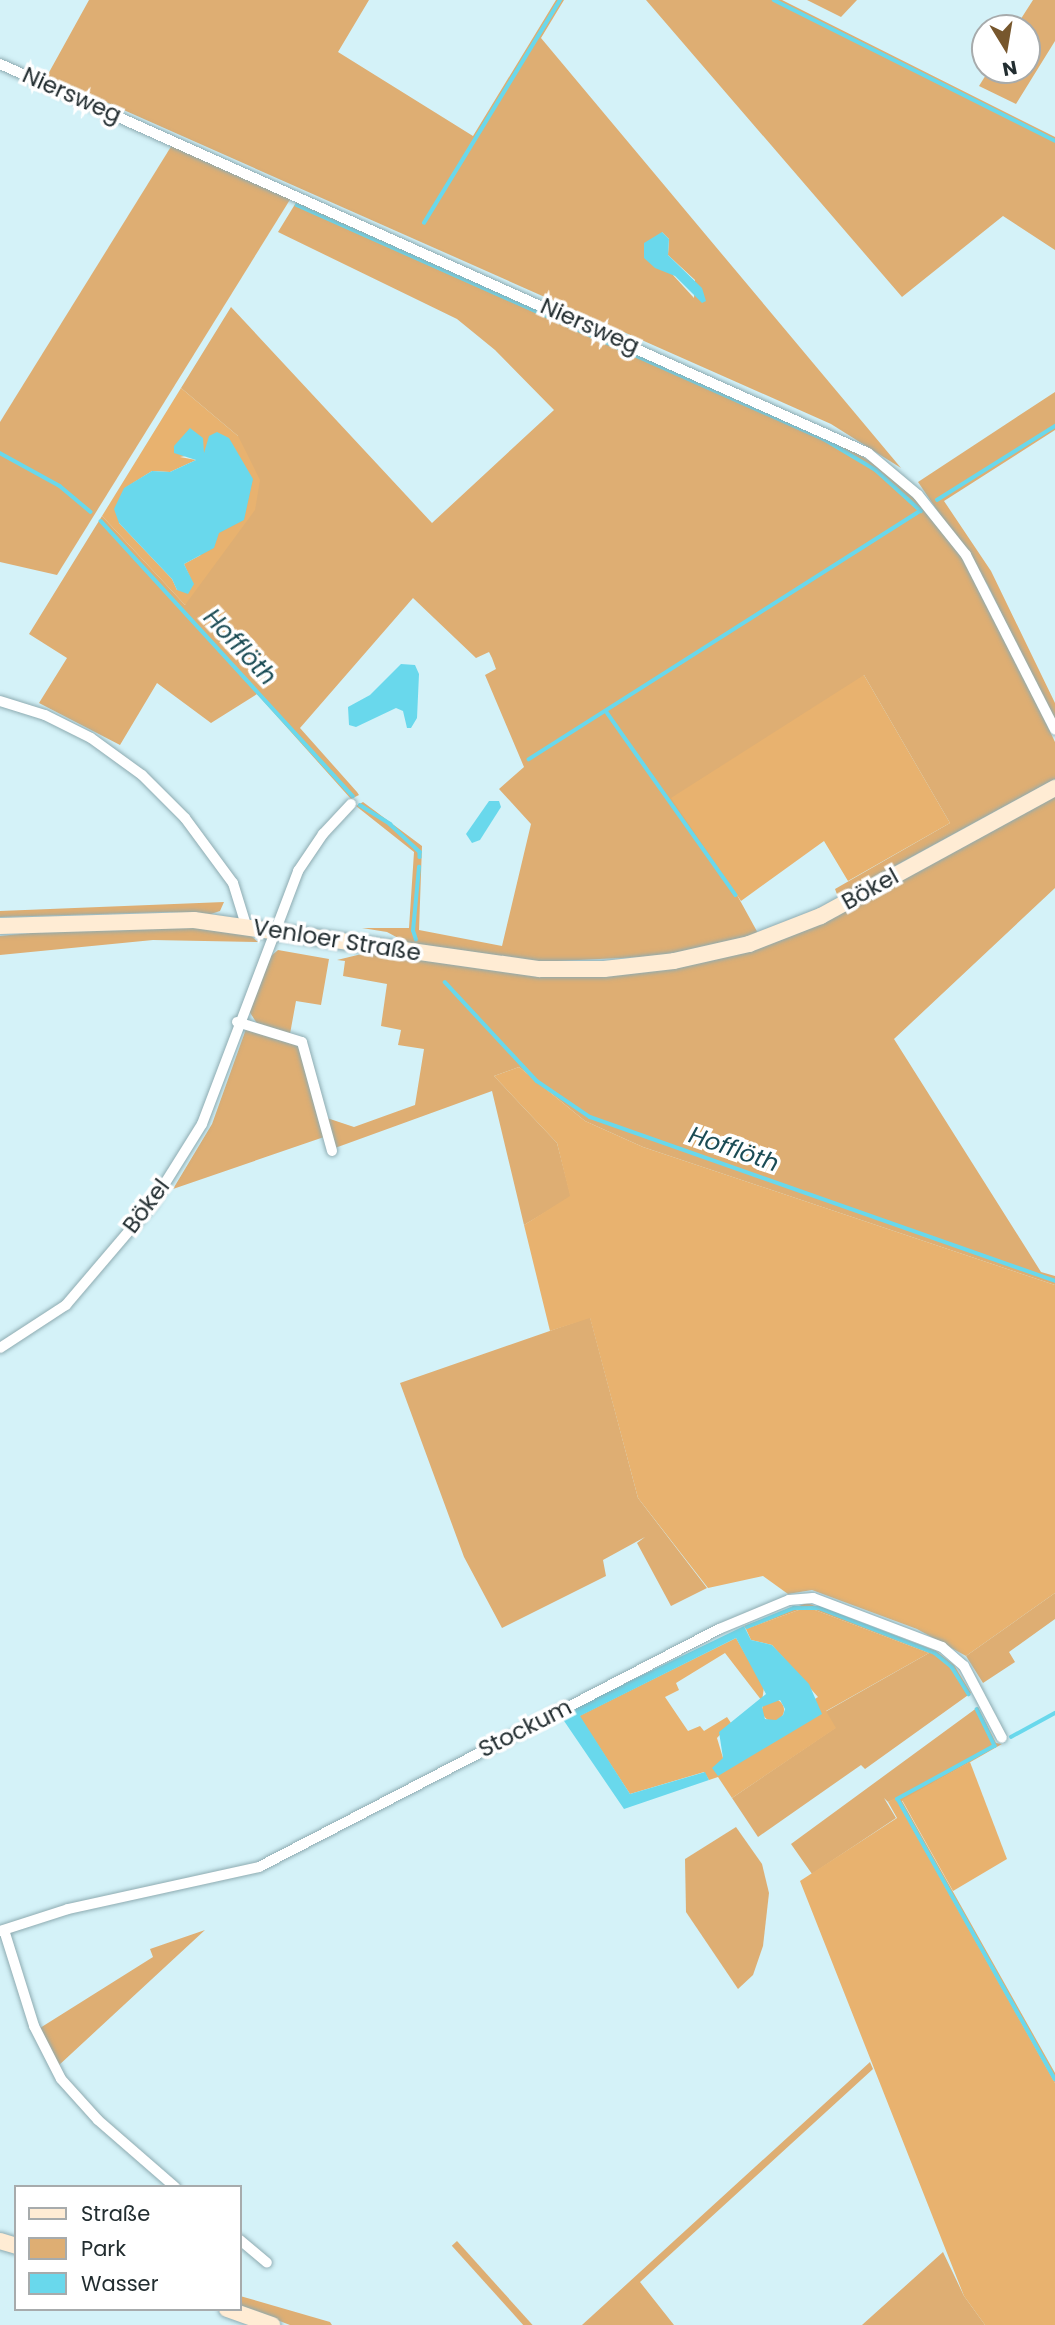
<!DOCTYPE html>
<html>
<head>
<meta charset="utf-8">
<style>
	body { margin:0 }
	#map { position:relative; width:1055px; height:2325px; overflow:hidden; background:#d4f2f8; font-family:Poppins,sans-serif }
	div>[style] { position:absolute }
	.green>* { inset:0; background:#deae73; transform-origin:0 0 }
	.forest>* { inset:0; background:#e8b26f }
	.round { border-radius:50% }
	.water>* { inset:0; background:#69d8ec }
	.stream>* { height:3.5px; margin:-1.75px; padding:0 1.75px; transform-origin:1.75px; border-radius:1.75px; background:#69d8ec }
	.roads { filter:drop-shadow(0 0 2px #8eabb1) drop-shadow(0 0 2px #8eabb1) }
	.minor>* { height:10px; margin:-5px; padding:0 5px; transform-origin:5px; border-radius:5px; background:#fff }
	.secondary>* { height:16px; margin:-8px; padding:0 8px; transform-origin:8px; border-radius:8px; background:#ffecd4 }
	span { translate:-50% -50%; white-space:nowrap; text-align:center; line-height:1.15; -webkit-text-stroke:7px #fff; paint-order:stroke }
	.street-label { font-size:23px; color:#222d30 }
	.water-label { font-size:24px; color:#1b4c55; font-style:italic }
	.legend { position:absolute; left:14px; top:2185px; width:228px; height:126px; box-sizing:border-box; background:#fff; border:2px solid #a7abac; margin:0; padding:9px 12px; list-style:none; font-size:21px; color:#222d30 }
	.legend li { display:flex; align-items:center; gap:14px; height:35px }
	.legend b { width:35px; border:2px solid #a7abac }
	.north { position:absolute; left:971px; top:14px; width:70px; height:70px; box-sizing:border-box; background:#fff; border:2px solid #a7abac; border-radius:50%; rotate:169deg; font-size:19px; font-weight:700; line-height:28px; text-align:center; color:#222d30 }
	.north::after { content:''; display:block; margin:auto; width:24px; height:32px; background:#77572d; clip-path:polygon(50% 0,100% 100%,50% 72%,0 100%) }
</style>
</head>
<body>
<div id="map">
	<div class="green">
		<div style="clip-path:polygon(evenodd,89px 0,369px 0,338px 52px,473px 136px,556px 0,564px 0,541px 38px,901px 468px,831px 424px,47px 76px,89px 0,662px 232px,669px 239px,668px 255px,695px 280px,694px 298px,672px 274px,662px 232px)"></div>
		<div style="clip-path:polygon(646px 0,782px 0,1055px 137px,1055px 250px,1003px 216px,902px 297px)"></div>
		<div style="clip-path:polygon(807px 0,857px 0,841px 17px)"></div>
		<div style="clip-path:polygon(1033px 0,1055px 0,1055px 41px,1016px 104px,979px 86px,989px 70px,1027px 70px,1027px 28px,1015px 28px)"></div>
		<div style="clip-path:polygon(172px 145px,291px 198px,57px 575px,0 562px,0 422px)"></div>
		<div style="clip-path:polygon(297px 201px,825px 436px,879px 466px,912px 494px,960px 550px,984px 591px,1055px 742px,1055px 779px,838px 897px,835px 889px,950px 823px,864px 675px,737px 895px,759px 935px,663px 956px,536px 962px,413px 946px,387px 932px,362px 928px,409px 928px,414px 852px,356px 806px,363px 802px,422px 846px,419px 930px,502px 946px,531px 824px,499px 789px,524px 767px,485px 675px,496px 669px,492px 658px,489px 652px,476px 658px,413px 598px,300px 728px,357px 792px,359px 795px,351px 799px,257px 694px,211px 723px,157px 683px,120px 745px,39px 703px,67px 658px,29px 634px,102px 516px,185px 605px,238px 436px,181px 388px,231px 307px,432px 523px,554px 410px,495px 350px,457px 319px,278px 232px)"></div>
		<div style="clip-path:polygon(1055px 392px,1055px 430px,944px 501px,991px 571px,1055px 703px,1055px 723px,987px 584px,918px 482px)"></div>
		<div style="clip-path:polygon(1055px 796px,1055px 888px,894px 1039px,1041px 1272px,1055px 1276px,1055px 1285px,643px 1147px,585px 1121px,519px 1067px,494px 1076px,557px 1143px,571px 1197px,524px 1225px,492px 1091px,335px 1148px,327px 1118px,354px 1127px,415px 1105px,424px 1049px,398px 1045px,401px 1030px,381px 1026px,387px 984px,343px 976px,345px 961px,337px 960px,370px 952px,555px 976px,728px 956px)"></div>
		<div style="clip-path:polygon(224px 902px,220px 911px,208px 915px,169px 912px,0 917px,0 911px)"></div>
		<div style="clip-path:polygon(90px 927px,192px 927px,249px 934px,258px 942px,153px 940px,0 955px,0 936px)"></div>
		<div style="clip-path:polygon(278px 950px,329px 959px,321px 1005px,296px 1001px,290px 1034px,258px 1025px,249px 1011px,271px 956px)"></div>
		<div style="clip-path:polygon(246px 1029px,299px 1044px,324px 1137px,173px 1189px,212px 1124px)"></div>
		<div style="clip-path:polygon(590px 1317px,638px 1498px,707px 1588px,671px 1606px,637px 1543px,645px 1537px,603px 1560px,606px 1576px,502px 1628px,464px 1557px,400px 1383px)"></div>
		<div style="clip-path:polygon(1055px 1593px,1055px 1619px,1009px 1652px,1015px 1662px,983px 1683px,966px 1656px)"></div>
		<div style="clip-path:polygon(807px 1603px,936px 1651px,954px 1665px,971px 1693px,865px 1769px,861px 1765px,758px 1837px,732px 1798px,835px 1728px,825px 1712px,929px 1653px,807px 1607px,746px 1629px,744px 1626px)"></div>
		<div style="clip-path:polygon(978px 1707px,996px 1743px,1002px 1744px,902px 1801px,1055px 2073px,1055px 2083px,895px 1799px,888px 1802px,884px 1798px,896px 1818px,812px 1874px,791px 1844px)"></div>
		<div style="clip-path:polygon(736px 1827px,762px 1864px,769px 1893px,763px 1946px,753px 1975px,738px 1989px,686px 1912px,685px 1859px)"></div>
		<div style="clip-path:polygon(205px 1930px,58px 2066px,40px 2028px,153px 1957px,150px 1949px)"></div>
		<div style="clip-path:polygon(870px 2062px,873px 2069px,640px 2282px,674px 2325px,582px 2325px)"></div>
		<div style="left:457px;top:2241px;width:113px;height:7px;rotate:48deg"></div>
		<div style="clip-path:polygon(943px 2252px,964px 2296px,985px 2325px,862px 2325px)"></div>
		<div style="clip-path:polygon(240px 2296px,330px 2322px,332px 2325px,290px 2325px,240px 2306px)"></div>
	</div>
	<div class="forest">
		<div style="clip-path:polygon(evenodd,181px 388px,238px 436px,260px 480px,255px 510px,185px 605px,102px 516px,181px 388px,202px 453px,253px 479px,244px 520px,219px 533px,214px 548px,184px 564px,193px 584px,177px 590px,172px 579px,119px 523px,125px 488px,152px 471px,170px 472px,196px 460px,180px 457px,202px 453px)"></div>
		<div style="clip-path:polygon(864px 675px,950px 823px,848px 881px,824px 841px,741px 901px,671px 798px)"></div>
		<div style="clip-path:polygon(519px 1067px,585px 1121px,643px 1147px,1055px 1285px,1055px 1593px,966px 1656px,917px 1629px,812px 1590px,788px 1594px,763px 1576px,708px 1588px,638px 1498px,590px 1318px,550px 1331px,524px 1225px,570px 1196px,557px 1143px,494px 1076px)"></div>
		<div style="clip-path:polygon(807px 1607px,929px 1653px,826px 1711px,836px 1728px,732px 1798px,718px 1777px,709px 1780px,704px 1772px,630px 1794px,579px 1716px,736px 1638px,764px 1687px,762px 1701px,725px 1653px,676px 1683px,679px 1690px,665px 1697px,688px 1731px,700px 1726px,704px 1731px,727px 1717px,731px 1723px,717px 1738px,723px 1758px,818px 1697px,772px 1645px,751px 1640px,746px 1629px)"></div>
		<div class="round" style="left:762px;top:1699px;width:22px;height:22px"></div>
		<div style="clip-path:polygon(970px 1762px,1007px 1859px,953px 1891px,902px 1800px)"></div>
		<div style="clip-path:polygon(895px 1798px,1055px 2083px,1055px 2325px,985px 2325px,964px 2296px,800px 1881px,897px 1818px,888px 1802px)"></div>
	</div>
	<div class="water">
		<div style="clip-path:polygon(662px 232px,669px 239px,668px 255px,702px 288px,706px 301px,702px 303px,675px 276px,655px 268px,644px 258px,644px 243px)"></div>
		<div style="clip-path:polygon(190px 428px,203px 438px,204px 453px,209px 436px,217px 432px,229px 438px,253px 479px,244px 520px,219px 533px,214px 548px,184px 564px,194px 584px,188px 594px,177px 590px,172px 579px,119px 523px,114px 509px,124px 488px,152px 471px,170px 472px,196px 460px,174px 453px,174px 446px)"></div>
		<div style="clip-path:polygon(401px 664px,415px 665px,419px 674px,417px 718px,411px 728px,407px 728px,403px 711px,396px 708px,356px 727px,349px 725px,348px 707px,370px 695px)"></div>
		<div style="clip-path:polygon(489px 801px,499px 801px,501px 807px,480px 840px,472px 843px,466px 834px)"></div>
		<div style="clip-path:polygon(evenodd,744px 1626px,751px 1640px,772px 1645px,809px 1684px,822px 1714px,718px 1776px,712px 1768px,723px 1758px,719px 1732px,766px 1694px,736px 1638px,580px 1716px,630px 1794px,705px 1772px,709px 1780px,624px 1809px,560px 1715px,744px 1626px,780px 1700px,785px 1709px,783px 1715px,776px 1720px,765px 1719px,762px 1707px,780px 1700px)"></div>
	</div>
	<div class="stream">
		<div style="left:774px;top:0;width:314px;rotate:26.6deg"></div>
		<div style="left:297px;top:205px;width:577px;rotate:23.94deg"></div>
		<div style="left:824px;top:439px;width:61px;rotate:30.8deg"></div>
		<div style="left:876px;top:470px;width:61px;rotate:42.3deg"></div>
		<div style="left:921px;top:511px;width:464px;rotate:147.6deg"></div>
		<div style="left:424px;top:223px;width:261px;rotate:-58.6deg"></div>
		<div style="left:0;top:453px;width:68px;rotate:28.8deg"></div>
		<div style="left:60px;top:486px;width:40px;rotate:40deg"></div>
		<div style="left:937px;top:500px;width:139px;rotate:-32.1deg"></div>
		<div style="left:101px;top:521px;width:373px;rotate:47.5deg"></div>
		<div style="left:606px;top:711px;width:225px;rotate:54.8deg"></div>
		<div style="left:360px;top:805px;width:36px;rotate:32deg"></div>
		<div style="left:390px;top:824px;width:41px;rotate:43deg"></div>
		<div style="left:420px;top:852px;width:5px;rotate:90deg"></div>
		<div style="left:416px;top:940px;width:9px;rotate:-108deg"></div>
		<div style="left:413px;top:931px;width:64px;rotate:-84.6deg"></div>
		<div style="left:445px;top:982px;width:135px;rotate:47.1deg"></div>
		<div style="left:537px;top:1081px;width:64px;rotate:34.2deg"></div>
		<div style="left:590px;top:1117px;width:493px;rotate:19.4deg"></div>
		<div style="left:747px;top:1627px;width:51px;rotate:-22deg"></div>
		<div style="left:794px;top:1608px;width:25px"></div>
		<div style="left:819px;top:1608px;width:124px;rotate:21.2deg"></div>
		<div style="left:935px;top:1653px;width:22px;rotate:39deg"></div>
		<div style="left:952px;top:1667px;width:32px;rotate:58deg"></div>
		<div style="left:977px;top:1709px;width:41px;rotate:64.1deg"></div>
		<div style="left:995px;top:1746px;width:111px;rotate:151.3deg"></div>
		<div style="left:898px;top:1799px;width:321px;rotate:60.7deg"></div>
		<div style="left:1011px;top:1737px;width:50px;rotate:-28.6deg"></div>
	</div>
	<div class="roads">
		<div class="minor">
			<div style="left:0;top:64px;width:951px;rotate:24.14deg"></div>
			<div style="left:868px;top:453px;width:65px;rotate:40deg"></div>
			<div style="left:918px;top:495px;width:77px;rotate:51.3deg"></div>
			<div style="left:966px;top:555px;width:196px;rotate:63deg"></div>
			<div style="left:0;top:701px;width:47px;rotate:17.3deg"></div>
			<div style="left:45px;top:715px;width:51px;rotate:26.6deg"></div>
			<div style="left:91px;top:738px;width:63px;rotate:36deg"></div>
			<div style="left:142px;top:775px;width:61px;rotate:45deg"></div>
			<div style="left:185px;top:818px;width:81px;rotate:53.6deg"></div>
			<div style="left:233px;top:883px;width:44px;rotate:72.8deg"></div>
			<div style="left:237px;top:1022px;width:68px;rotate:17.1deg"></div>
			<div style="left:302px;top:1042px;width:113px;rotate:74.6deg"></div>
			<div style="left:0;top:1348px;width:79px;rotate:-33.1deg"></div>
			<div style="left:66px;top:1305px;width:133px;rotate:-49.6deg"></div>
			<div style="left:152px;top:1204px;width:94px;rotate:-58deg"></div>
			<div style="left:202px;top:1124px;width:271px;rotate:-69.2deg"></div>
			<div style="left:298px;top:871px;width:45px;rotate:-56deg"></div>
			<div style="left:323px;top:834px;width:41px;rotate:-47deg"></div>
			<div style="left:4px;top:1930px;width:101px;rotate:72.6deg"></div>
			<div style="left:34px;top:2026px;width:59px;rotate:63deg"></div>
			<div style="left:61px;top:2079px;width:55px;rotate:47.9deg"></div>
			<div style="left:98px;top:2120px;width:102px;rotate:41deg"></div>
			<div style="left:0;top:1931px;width:71px;rotate:-17.9deg"></div>
			<div style="left:68px;top:1909px;width:196px;rotate:-12.4deg"></div>
			<div style="left:259px;top:1867px;width:518px;rotate:-27.36deg"></div>
			<div style="left:719px;top:1629px;width:76px;rotate:-22.5deg"></div>
			<div style="left:789px;top:1600px;width:24px;rotate:-5deg"></div>
			<div style="left:813px;top:1598px;width:138px;rotate:20.8deg"></div>
			<div style="left:942px;top:1647px;width:29px;rotate:41deg"></div>
			<div style="left:964px;top:1666px;width:81px;rotate:62.2deg"></div>
			<div style="left:240px;top:2240px;width:35px;rotate:40deg"></div>
		</div>
		<div class="secondary">
			<div style="left:0;top:926px;width:194px;rotate:-1.8deg"></div>
			<div style="left:194px;top:920px;width:349px;rotate:8.1deg"></div>
			<div style="left:540px;top:969px;width:64px"></div>
			<div style="left:604px;top:969px;width:70px;rotate:-6.5deg"></div>
			<div style="left:674px;top:961px;width:77px;rotate:-12.8deg"></div>
			<div style="left:749px;top:944px;width:77px;rotate:-21.3deg"></div>
			<div style="left:821px;top:916px;width:267px;rotate:-28.7deg"></div>
			<div style="left:0;top:2241px;width:17px;rotate:17deg"></div>
			<div style="left:227px;top:2309px;width:48px;rotate:19.6deg"></div>
		</div>
	</div>
	<div class="street-label">
		<span style="left:72px;top:95px;rotate:24deg">Niersweg</span>
		<span style="left:590px;top:326px;rotate:24deg">Niersweg</span>
		<span style="left:870px;top:889px;rotate:-29deg">Bökel</span>
		<span style="left:337px;top:940px;rotate:9deg">Venloer Straße</span>
		<span style="left:146px;top:1206px;rotate:-53deg">Bökel</span>
		<span style="left:525px;top:1728px;rotate:-27deg">Stockum</span>
	</div>
	<div class="water-label">
		<span style="left:240px;top:647px;rotate:47deg">Hofflöth</span>
		<span style="left:734px;top:1149px;rotate:19deg">Hofflöth</span>
	</div>
	<ul class="legend">
	<li><b style="height:9px;background:#ffecd4"></b>Straße</li>
	<li><b style="height:19px;background:#deae73"></b>Park</li>
	<li><b style="height:19px;background:#69d8ec"></b>Wasser</li>
	</ul>
	<div class="north">N</div>
</div>
</body>
</html>
